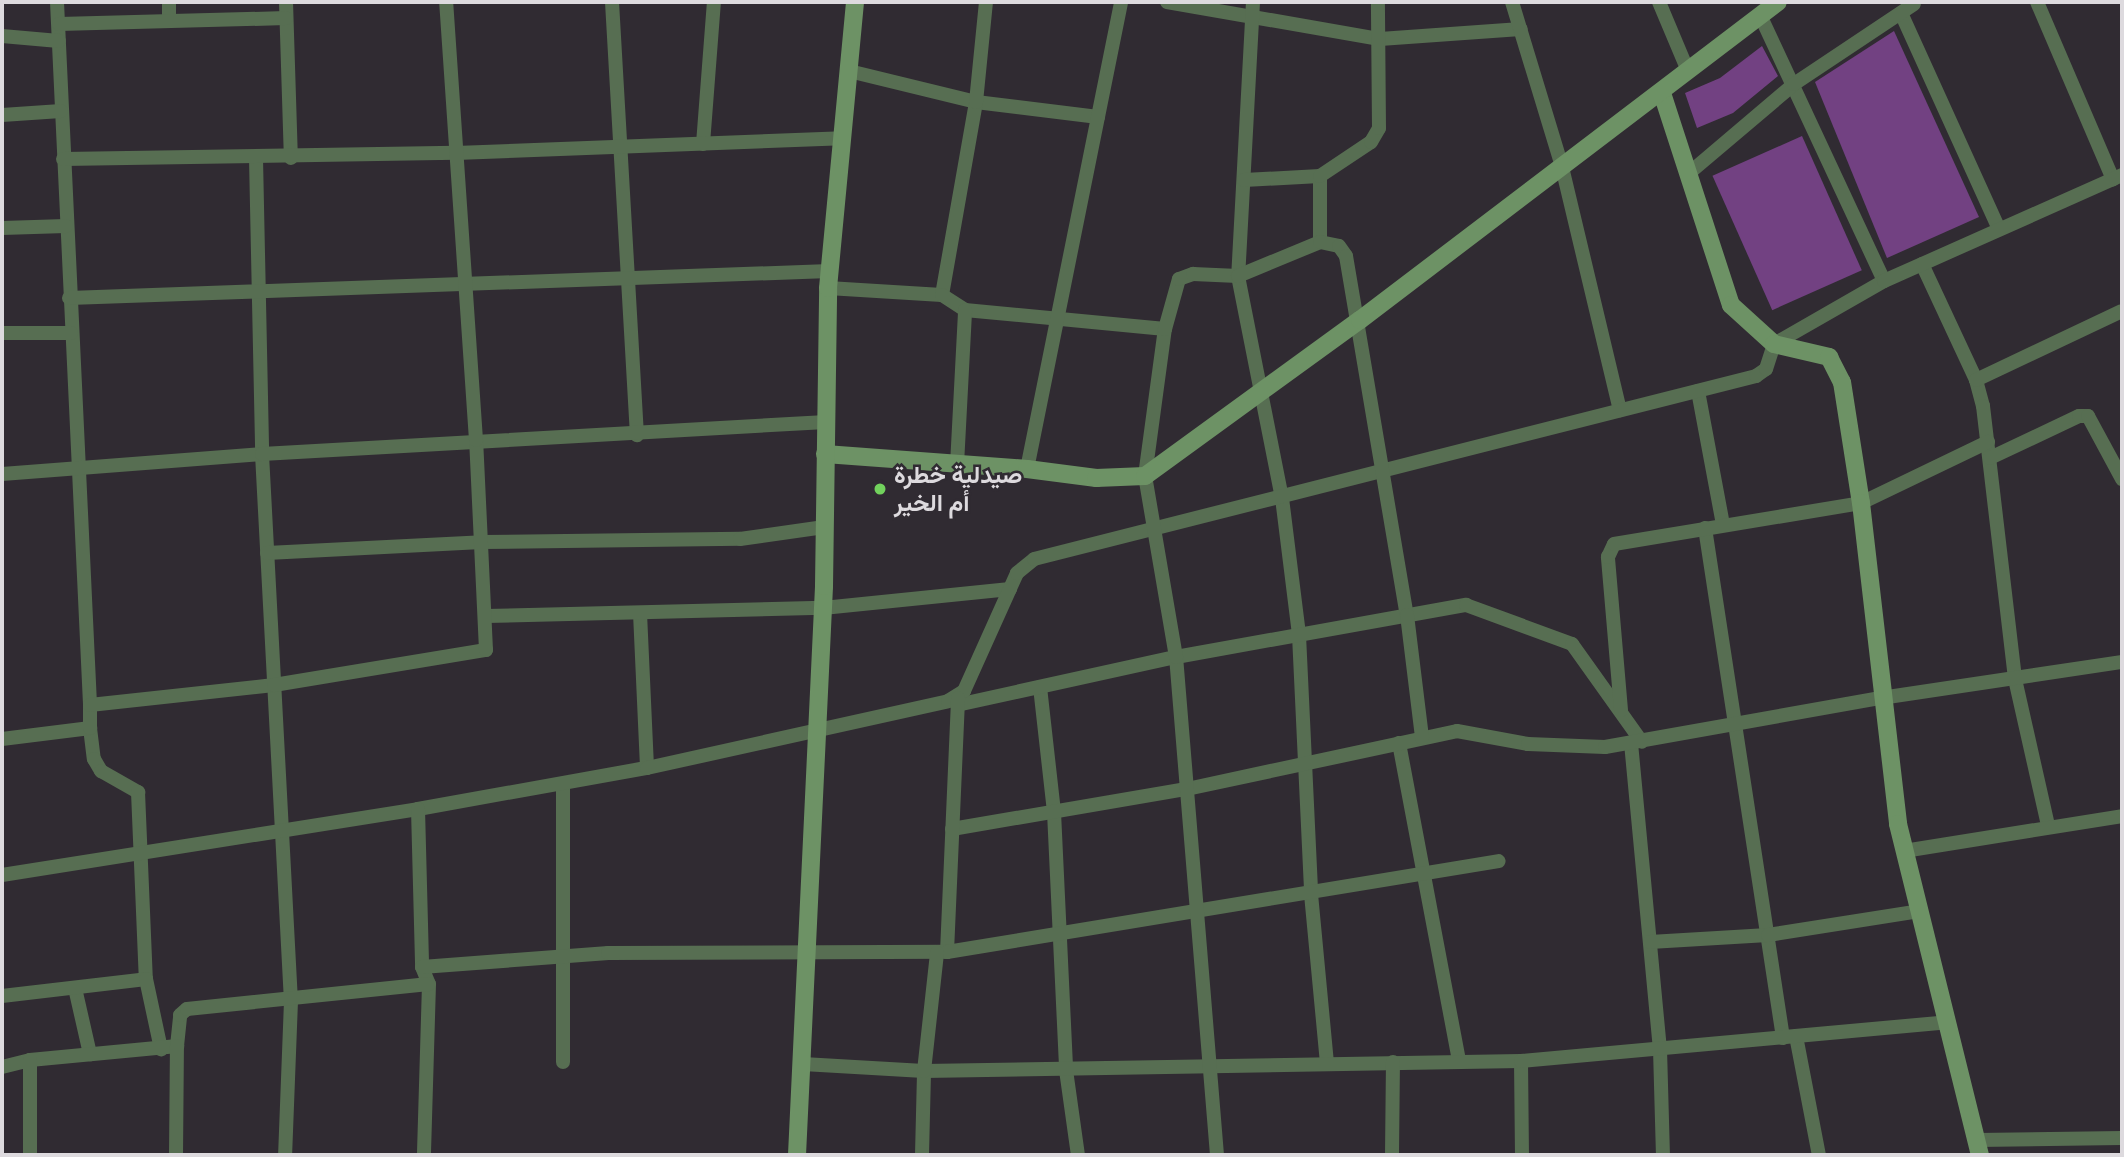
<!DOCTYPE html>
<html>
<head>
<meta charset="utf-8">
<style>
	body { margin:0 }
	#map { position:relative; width:2124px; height:1157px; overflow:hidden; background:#302b32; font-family:Merriweather,Vazirmatn,serif }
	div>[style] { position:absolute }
	.building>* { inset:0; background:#724182; transform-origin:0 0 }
	.street>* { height:14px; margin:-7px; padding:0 7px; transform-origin:7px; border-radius:7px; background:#576e52 }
	.secondary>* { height:18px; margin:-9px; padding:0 9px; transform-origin:9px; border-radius:9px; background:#6d9265 }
	.dots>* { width:19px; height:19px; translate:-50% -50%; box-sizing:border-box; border:4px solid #302b32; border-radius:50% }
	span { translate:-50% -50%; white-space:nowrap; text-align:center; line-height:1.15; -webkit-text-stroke:5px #302b32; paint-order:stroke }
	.poi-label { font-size:24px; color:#dddade; font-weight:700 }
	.left { translate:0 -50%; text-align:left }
	.frame { position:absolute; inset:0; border:4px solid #dddade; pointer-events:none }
</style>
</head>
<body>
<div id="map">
	<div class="building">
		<div style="clip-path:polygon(1894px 31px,1979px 217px,1887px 258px,1815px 82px)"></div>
		<div style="clip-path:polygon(1762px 46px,1778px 76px,1733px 113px,1697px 128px,1685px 93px,1720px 78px)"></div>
		<div style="left:1802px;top:136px;width:147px;height:98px;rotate:66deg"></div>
	</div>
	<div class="street">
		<div style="left:57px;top:2px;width:704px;rotate:87.31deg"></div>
		<div style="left:169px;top:2px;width:19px;rotate:90deg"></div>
		<div style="left:286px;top:2px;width:156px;rotate:88.2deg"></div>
		<div style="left:612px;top:2px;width:434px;rotate:86.7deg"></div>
		<div style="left:1167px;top:2px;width:216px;rotate:9.9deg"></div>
		<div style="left:1380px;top:39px;width:141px;rotate:-4.1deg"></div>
		<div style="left:1253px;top:2px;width:274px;rotate:93.1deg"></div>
		<div style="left:1238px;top:276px;width:226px;rotate:78.8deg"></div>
		<div style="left:1282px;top:498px;width:138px;rotate:82.9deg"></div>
		<div style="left:1299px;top:635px;width:259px;rotate:87.3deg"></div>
		<div style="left:1311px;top:894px;width:170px;rotate:84.6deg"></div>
		<div style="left:1512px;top:2px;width:172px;rotate:73.1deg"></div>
		<div style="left:1562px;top:167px;width:250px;rotate:76.6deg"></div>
		<div style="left:1659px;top:2px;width:75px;rotate:67.2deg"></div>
		<div style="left:2037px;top:2px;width:193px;rotate:66.8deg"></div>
		<div style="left:1901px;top:13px;width:237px;rotate:65.6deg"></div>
		<div style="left:1760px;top:15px;width:293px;rotate:65deg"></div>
		<div style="left:59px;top:24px;width:227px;rotate:-1.5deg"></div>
		<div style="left:2px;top:36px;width:57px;rotate:5deg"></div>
		<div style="left:849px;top:71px;width:131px;rotate:13.7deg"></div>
		<div style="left:976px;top:102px;width:123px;rotate:7deg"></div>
		<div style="left:2px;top:115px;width:59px;rotate:-3.9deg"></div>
		<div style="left:703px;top:144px;width:142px;rotate:-85.6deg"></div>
		<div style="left:256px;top:158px;width:296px;rotate:88.8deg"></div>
		<div style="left:262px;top:454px;width:548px;rotate:86.97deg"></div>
		<div style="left:291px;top:1001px;width:154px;rotate:92.2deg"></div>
		<div style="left:63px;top:159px;width:393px;rotate:-0.9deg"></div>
		<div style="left:456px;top:153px;width:386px;rotate:-2.2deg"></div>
		<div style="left:1688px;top:174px;width:139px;rotate:-40.3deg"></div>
		<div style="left:1794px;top:84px;width:144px;rotate:-33.7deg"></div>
		<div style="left:1244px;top:180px;width:76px;rotate:-3deg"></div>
		<div style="left:2px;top:228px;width:64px;rotate:-1.8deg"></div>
		<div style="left:1320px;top:242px;width:66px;rotate:-90deg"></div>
		<div style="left:1320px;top:176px;width:61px;rotate:-33.7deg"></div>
		<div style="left:1371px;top:142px;width:16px;rotate:-60deg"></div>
		<div style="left:1379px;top:128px;width:126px;rotate:-90.5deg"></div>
		<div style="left:1922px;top:264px;width:128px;rotate:65deg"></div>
		<div style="left:1976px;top:380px;width:27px;rotate:75deg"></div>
		<div style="left:1983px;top:406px;width:275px;rotate:83.3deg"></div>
		<div style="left:2015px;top:679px;width:150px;rotate:77.3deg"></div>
		<div style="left:828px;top:288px;width:114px;rotate:3.5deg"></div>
		<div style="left:942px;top:295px;width:196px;rotate:-80deg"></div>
		<div style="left:976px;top:102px;width:100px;rotate:-84.3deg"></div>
		<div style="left:942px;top:295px;width:27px;rotate:33deg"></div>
		<div style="left:965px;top:310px;width:201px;rotate:5.4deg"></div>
		<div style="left:69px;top:298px;width:761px;rotate:-2.03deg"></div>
		<div style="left:2px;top:333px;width:69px"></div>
		<div style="left:1976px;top:380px;width:161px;rotate:-25.3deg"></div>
		<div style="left:1698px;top:391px;width:136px;rotate:79.4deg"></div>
		<div style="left:1990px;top:458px;width:98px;rotate:-25.3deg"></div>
		<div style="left:2079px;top:416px;width:9px"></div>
		<div style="left:2088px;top:416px;width:72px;rotate:61.6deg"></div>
		<div style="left:957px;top:465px;width:155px;rotate:-87deg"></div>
		<div style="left:1027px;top:469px;width:476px;rotate:-78.6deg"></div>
		<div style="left:2px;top:474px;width:261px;rotate:-4.4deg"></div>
		<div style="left:262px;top:454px;width:565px;rotate:-3.25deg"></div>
		<div style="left:1705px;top:528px;width:516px;rotate:81.3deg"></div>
		<div style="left:267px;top:553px;width:215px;rotate:-2.9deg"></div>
		<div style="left:482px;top:542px;width:258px;rotate:-0.7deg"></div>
		<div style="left:740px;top:539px;width:85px;rotate:-8.1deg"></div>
		<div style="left:640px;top:613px;width:155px;rotate:87.4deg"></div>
		<div style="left:486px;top:616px;width:337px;rotate:-1.4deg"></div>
		<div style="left:823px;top:608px;width:188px;rotate:-5.8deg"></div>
		<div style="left:1040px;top:687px;width:126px;rotate:83.6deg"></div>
		<div style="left:1054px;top:812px;width:258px;rotate:87.3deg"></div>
		<div style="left:1066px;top:1070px;width:86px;rotate:82deg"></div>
		<div style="left:957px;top:705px;width:224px;rotate:-12.4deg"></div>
		<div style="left:1176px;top:657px;width:295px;rotate:-10.2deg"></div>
		<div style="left:1466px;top:605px;width:113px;rotate:20.2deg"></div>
		<div style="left:1572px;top:644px;width:120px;rotate:54.5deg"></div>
		<div style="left:1621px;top:710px;width:154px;rotate:-94.9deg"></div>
		<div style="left:1608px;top:557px;width:14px;rotate:-65deg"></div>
		<div style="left:1614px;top:544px;width:250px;rotate:-9.4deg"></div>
		<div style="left:1861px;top:503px;width:141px;rotate:-25.7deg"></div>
		<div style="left:90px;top:728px;width:31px;rotate:83deg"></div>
		<div style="left:94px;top:759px;width:14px;rotate:60deg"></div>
		<div style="left:101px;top:771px;width:43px;rotate:29.6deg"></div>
		<div style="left:138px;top:792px;width:187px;rotate:87.6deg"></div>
		<div style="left:2px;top:739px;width:89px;rotate:-7.1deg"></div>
		<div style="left:90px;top:728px;width:23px;rotate:-90deg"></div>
		<div style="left:90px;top:705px;width:185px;rotate:-6.2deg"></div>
		<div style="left:274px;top:685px;width:215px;rotate:-9.4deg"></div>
		<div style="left:486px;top:650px;width:210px;rotate:-92.7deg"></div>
		<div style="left:476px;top:440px;width:439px;rotate:-93.9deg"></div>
		<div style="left:1399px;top:743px;width:324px;rotate:79.3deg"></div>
		<div style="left:1631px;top:743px;width:307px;rotate:84.6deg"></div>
		<div style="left:1660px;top:1049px;width:106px;rotate:88.4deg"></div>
		<div style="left:563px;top:784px;width:278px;rotate:90deg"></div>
		<div style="left:418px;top:809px;width:233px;rotate:-10.2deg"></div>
		<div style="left:647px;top:768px;width:308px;rotate:-12.5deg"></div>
		<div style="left:948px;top:701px;width:19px;rotate:-32deg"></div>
		<div style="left:964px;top:691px;width:129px;rotate:-65.8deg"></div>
		<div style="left:1017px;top:573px;width:22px;rotate:-39deg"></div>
		<div style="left:1034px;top:559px;width:745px;rotate:-14.22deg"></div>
		<div style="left:1756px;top:376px;width:12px;rotate:-35deg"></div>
		<div style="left:1766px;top:369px;width:26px;rotate:-72deg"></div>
		<div style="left:1774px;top:344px;width:127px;rotate:-29.8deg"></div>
		<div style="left:1884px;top:281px;width:261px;rotate:-24deg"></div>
		<div style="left:952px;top:829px;width:238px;rotate:-9.7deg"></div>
		<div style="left:1187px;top:789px;width:276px;rotate:-12.1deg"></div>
		<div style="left:1457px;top:731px;width:72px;rotate:10.4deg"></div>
		<div style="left:1528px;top:744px;width:77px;rotate:2.2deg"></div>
		<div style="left:1605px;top:747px;width:280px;rotate:-10.1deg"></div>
		<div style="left:1881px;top:698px;width:244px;rotate:-8.5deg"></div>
		<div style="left:1904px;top:851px;width:221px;rotate:-9.1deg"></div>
		<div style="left:2px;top:875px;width:421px;rotate:-9deg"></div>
		<div style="left:418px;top:809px;width:158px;rotate:88.5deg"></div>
		<div style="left:422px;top:967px;width:18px;rotate:68deg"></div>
		<div style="left:429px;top:984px;width:171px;rotate:91.7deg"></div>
		<div style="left:1650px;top:942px;width:118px;rotate:-3.4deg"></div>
		<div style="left:1768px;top:935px;width:153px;rotate:-9deg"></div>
		<div style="left:947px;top:952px;width:254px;rotate:-87.5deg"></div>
		<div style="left:422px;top:967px;width:187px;rotate:-4.3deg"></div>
		<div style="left:608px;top:953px;width:339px;rotate:-0.2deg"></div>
		<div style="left:947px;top:952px;width:559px;rotate:-9.36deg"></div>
		<div style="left:75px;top:988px;width:68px;rotate:77.2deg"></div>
		<div style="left:2px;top:996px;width:145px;rotate:-6.7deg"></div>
		<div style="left:146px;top:979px;width:72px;rotate:77.9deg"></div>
		<div style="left:1796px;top:1036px;width:121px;rotate:79.1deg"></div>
		<div style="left:1521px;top:1061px;width:94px;rotate:89.4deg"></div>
		<div style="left:803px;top:1064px;width:121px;rotate:3.3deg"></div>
		<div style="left:924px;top:1071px;width:597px;rotate:-0.96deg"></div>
		<div style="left:1521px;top:1061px;width:428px;rotate:-5.2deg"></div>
		<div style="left:2px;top:1067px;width:29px;rotate:-14deg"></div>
		<div style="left:30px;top:1060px;width:148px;rotate:-5.4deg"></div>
		<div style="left:177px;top:1046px;width:31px;rotate:-84deg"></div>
		<div style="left:180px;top:1015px;width:9px;rotate:-41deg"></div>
		<div style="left:187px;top:1009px;width:243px;rotate:-5.9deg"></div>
		<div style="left:1977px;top:1140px;width:145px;rotate:-0.8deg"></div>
		<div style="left:30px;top:1155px;width:95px;rotate:-90deg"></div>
		<div style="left:176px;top:1155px;width:109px;rotate:-89.5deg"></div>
		<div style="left:922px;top:1155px;width:84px;rotate:-88.6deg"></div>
		<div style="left:924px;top:1071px;width:119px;rotate:-83.7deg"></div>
		<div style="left:1217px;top:1155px;width:500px;rotate:-94.7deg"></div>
		<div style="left:1176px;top:657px;width:184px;rotate:-99.7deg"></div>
		<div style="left:1145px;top:476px;width:148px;rotate:-82.3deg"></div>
		<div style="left:1165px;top:329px;width:52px;rotate:-74.4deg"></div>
		<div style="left:1179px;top:279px;width:15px;rotate:-20deg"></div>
		<div style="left:1193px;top:274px;width:45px;rotate:2.5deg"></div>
		<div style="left:1238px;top:276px;width:89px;rotate:-22.5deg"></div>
		<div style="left:1320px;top:242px;width:19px;rotate:12deg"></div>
		<div style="left:1339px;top:246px;width:12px;rotate:55deg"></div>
		<div style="left:1346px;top:256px;width:364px;rotate:80.4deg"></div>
		<div style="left:1407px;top:615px;width:124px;rotate:83deg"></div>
		<div style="left:1392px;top:1155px;width:93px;rotate:-89.4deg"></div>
	</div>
	<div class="secondary">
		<div style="left:1662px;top:93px;width:223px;rotate:72deg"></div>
		<div style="left:1731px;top:305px;width:58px;rotate:42.2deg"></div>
		<div style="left:1774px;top:344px;width:57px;rotate:13.3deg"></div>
		<div style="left:1829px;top:357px;width:28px;rotate:63deg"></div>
		<div style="left:1842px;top:382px;width:122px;rotate:81.1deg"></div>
		<div style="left:1861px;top:503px;width:323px;rotate:83.4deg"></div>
		<div style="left:1898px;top:824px;width:341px;rotate:76.1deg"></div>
		<div style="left:825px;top:454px;width:203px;rotate:4.2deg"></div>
		<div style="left:1027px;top:469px;width:70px;rotate:7.4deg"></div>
		<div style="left:1096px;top:478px;width:49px;rotate:-2.3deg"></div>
		<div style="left:1145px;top:476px;width:266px;rotate:-36deg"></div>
		<div style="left:1360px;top:320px;width:525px;rotate:-37.26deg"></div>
		<div style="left:797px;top:1155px;width:570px;rotate:-87.28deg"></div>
		<div style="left:824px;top:586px;width:298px;rotate:-89.2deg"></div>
		<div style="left:828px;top:288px;width:287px;rotate:-84.6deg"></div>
	</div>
	<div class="dots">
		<div style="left:880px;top:489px;background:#72d25d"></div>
	</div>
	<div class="poi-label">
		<span class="left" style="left:894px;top:489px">صيدلية خطرة<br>أم الخير</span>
	</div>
	<div class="frame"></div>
</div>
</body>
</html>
